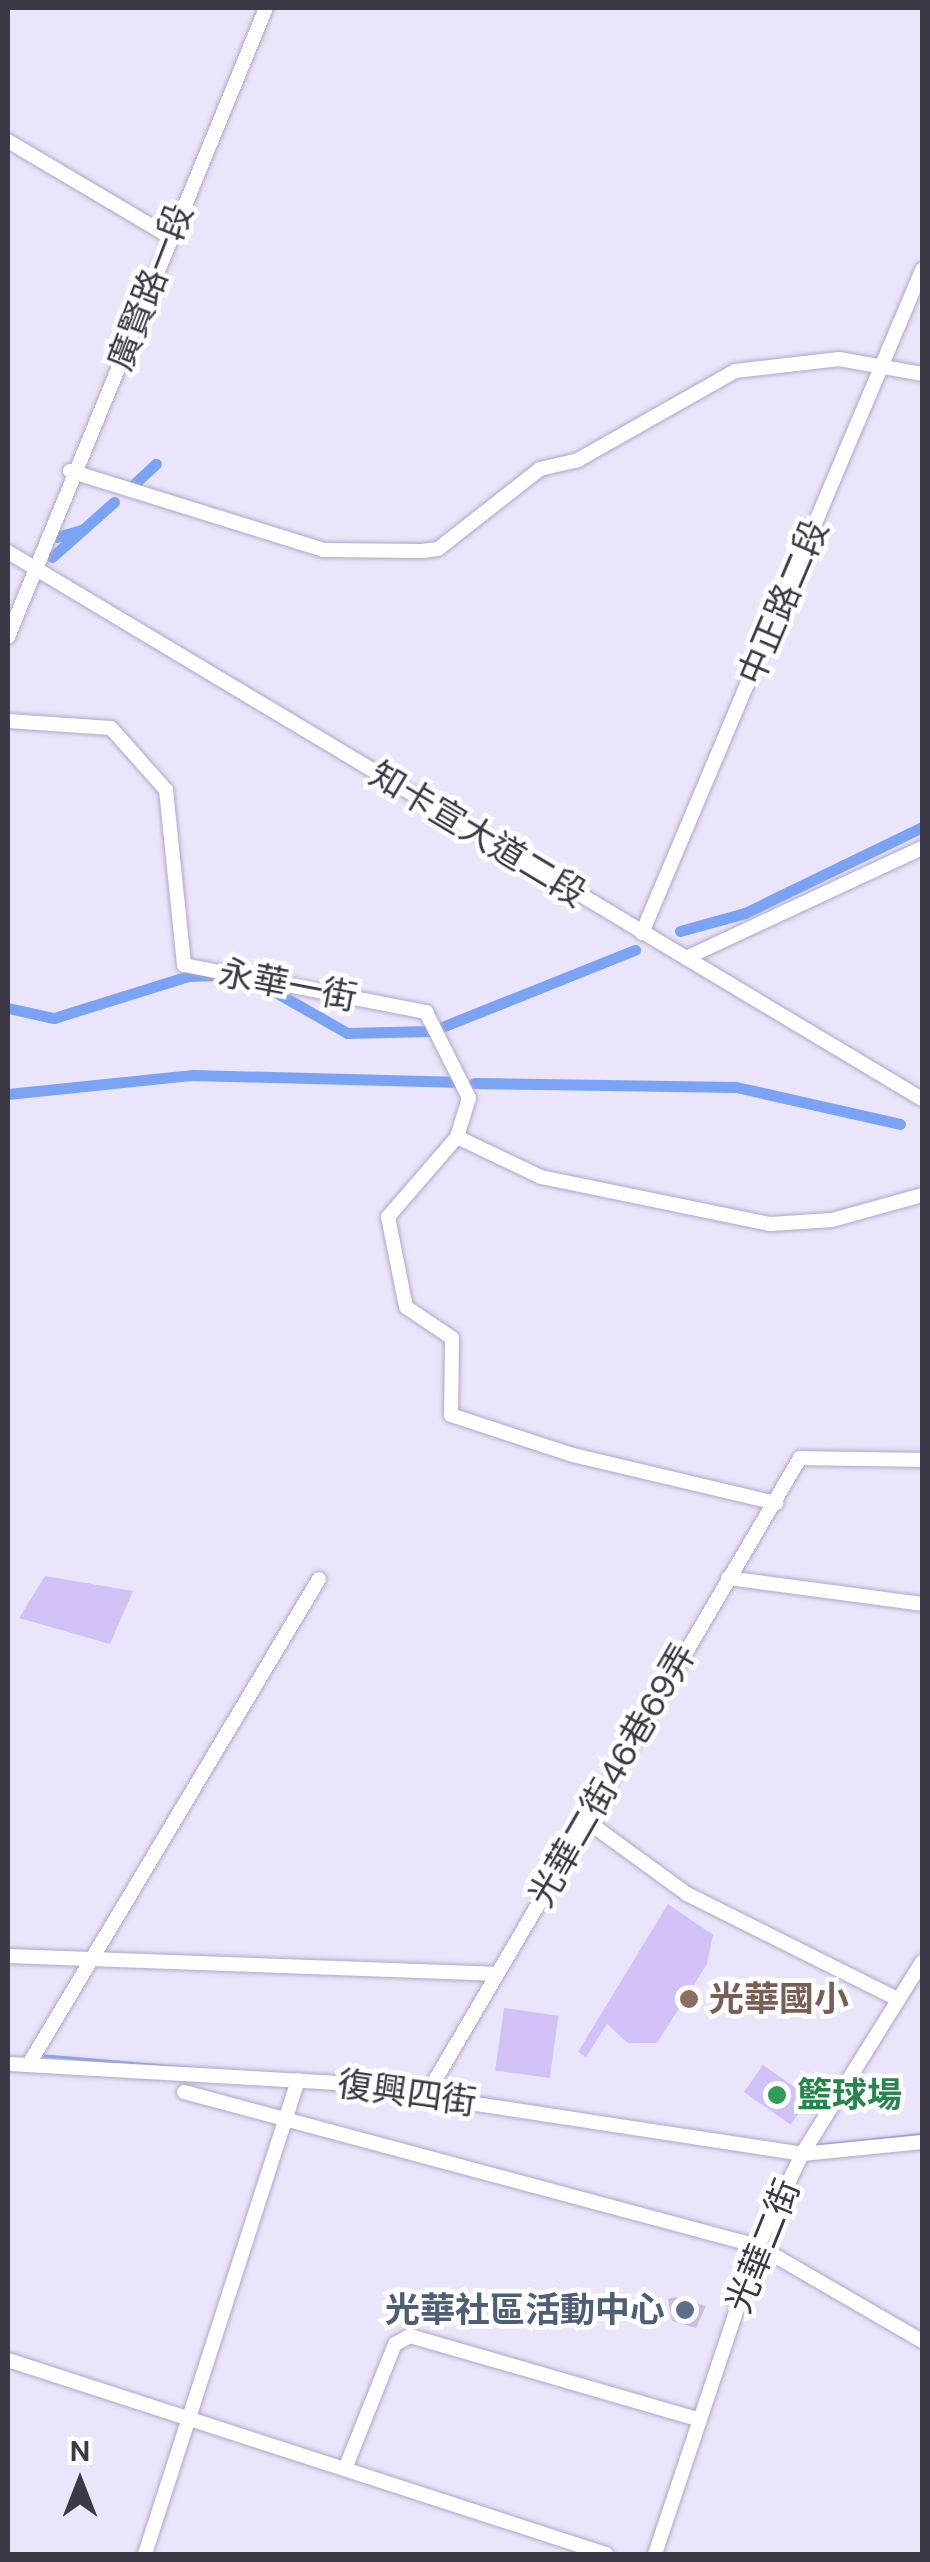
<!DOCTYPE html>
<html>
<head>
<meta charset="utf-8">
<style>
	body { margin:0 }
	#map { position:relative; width:930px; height:2562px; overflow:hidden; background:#ebe5fb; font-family:"DM Sans","Noto Sans TC",sans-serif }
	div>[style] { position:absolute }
	.green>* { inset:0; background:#d1c1f6; transform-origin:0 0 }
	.stream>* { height:2.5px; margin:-1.25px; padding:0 1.25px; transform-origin:1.25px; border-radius:1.25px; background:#7aa3f3 }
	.canal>* { height:11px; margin:-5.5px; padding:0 5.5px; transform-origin:5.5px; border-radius:5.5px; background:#7aa3f3 }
	.building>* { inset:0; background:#d0bcdc }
	.roads { filter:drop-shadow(0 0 2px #b0a6c8) drop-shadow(0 0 2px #b0a6c8) }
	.minor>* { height:14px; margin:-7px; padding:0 7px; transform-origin:7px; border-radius:7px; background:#fff }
	.dots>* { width:28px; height:28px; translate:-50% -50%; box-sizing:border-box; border:5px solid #fff; border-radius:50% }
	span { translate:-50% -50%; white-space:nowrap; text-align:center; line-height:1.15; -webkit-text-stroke:9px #fff; paint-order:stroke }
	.street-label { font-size:35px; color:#3c3846 }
	.education-label { font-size:35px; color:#785e54; font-weight:700 }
	.left { translate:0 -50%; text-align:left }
	.leisure-label { font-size:35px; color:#27864d; font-weight:700 }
	.service-label { font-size:35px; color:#4e5e75; font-weight:700 }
	.right { translate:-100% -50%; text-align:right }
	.frame { position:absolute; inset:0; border:10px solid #3c3846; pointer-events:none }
	.north { position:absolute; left:30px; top:2432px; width:100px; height:100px; -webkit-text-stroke:8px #fff; paint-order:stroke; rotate:0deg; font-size:28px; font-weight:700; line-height:40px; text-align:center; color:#3c3846 }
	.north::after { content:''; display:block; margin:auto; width:35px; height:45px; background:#3c3846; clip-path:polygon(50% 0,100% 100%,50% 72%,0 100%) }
</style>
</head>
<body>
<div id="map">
	<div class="green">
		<div style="clip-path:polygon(45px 1576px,133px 1591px,110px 1644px,19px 1618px)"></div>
		<div style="clip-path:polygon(668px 1904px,713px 1935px,707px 1964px,657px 2043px,628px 2043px,607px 2024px,586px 2057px,578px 2052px)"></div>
		<div style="left:504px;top:2008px;width:55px;height:63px;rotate:8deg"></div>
		<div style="left:763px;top:2065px;width:57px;height:33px;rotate:35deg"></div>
	</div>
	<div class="stream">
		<div style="left:40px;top:2055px;width:385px;rotate:4.9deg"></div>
		<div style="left:437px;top:2090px;width:57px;rotate:10.1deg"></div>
		<div style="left:818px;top:2145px;width:105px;rotate:-6deg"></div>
	</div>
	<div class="canal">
		<div style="left:131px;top:487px;width:34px;rotate:-43deg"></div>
		<div style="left:57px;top:537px;width:25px;rotate:-16deg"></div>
		<div style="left:52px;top:557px;width:83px;rotate:-41.6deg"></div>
		<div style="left:680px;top:931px;width:67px;rotate:-15.5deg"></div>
		<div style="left:745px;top:913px;width:197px;rotate:-25.9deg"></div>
		<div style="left:263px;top:985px;width:97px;rotate:29.7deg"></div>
		<div style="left:347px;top:1033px;width:83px;rotate:-1.4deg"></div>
		<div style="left:8px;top:1008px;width:47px;rotate:12.3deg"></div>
		<div style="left:54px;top:1018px;width:140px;rotate:-17.4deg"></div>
		<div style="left:188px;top:976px;width:27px;rotate:-2deg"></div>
		<div style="left:442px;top:1027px;width:208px;rotate:-21.8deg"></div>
		<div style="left:474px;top:1083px;width:262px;rotate:0.9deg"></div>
		<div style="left:736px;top:1087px;width:168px;rotate:12.7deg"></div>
		<div style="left:8px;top:1094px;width:186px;rotate:-5.9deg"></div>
		<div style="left:193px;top:1075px;width:269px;rotate:1.5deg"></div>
	</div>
	<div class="building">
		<div style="clip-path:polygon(675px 2297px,706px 2306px,696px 2328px,672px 2321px,668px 2299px)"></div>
	</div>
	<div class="roads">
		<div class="minor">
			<div style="left:8px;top:141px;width:185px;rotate:30.6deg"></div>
			<div style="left:70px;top:471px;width:265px;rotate:17.3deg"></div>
			<div style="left:323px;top:550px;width:99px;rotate:0.6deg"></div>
			<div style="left:422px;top:551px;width:16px;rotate:-7deg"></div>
			<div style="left:438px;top:549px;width:130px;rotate:-38.1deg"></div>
			<div style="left:540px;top:469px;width:39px;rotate:-13deg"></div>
			<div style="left:578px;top:460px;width:180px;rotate:-29.5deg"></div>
			<div style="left:735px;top:371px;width:105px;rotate:-6.6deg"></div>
			<div style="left:839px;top:359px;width:84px;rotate:10.2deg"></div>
			<div style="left:8px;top:552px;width:1065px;rotate:30.9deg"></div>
			<div style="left:8px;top:637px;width:680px;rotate:-67.7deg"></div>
			<div style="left:8px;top:721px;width:103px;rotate:3.9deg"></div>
			<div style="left:111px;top:728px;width:83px;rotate:48.4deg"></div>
			<div style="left:166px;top:790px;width:176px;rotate:84.1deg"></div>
			<div style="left:184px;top:965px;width:247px;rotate:11deg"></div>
			<div style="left:426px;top:1012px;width:96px;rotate:63.4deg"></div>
			<div style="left:469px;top:1098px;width:41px;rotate:107.1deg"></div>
			<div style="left:457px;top:1137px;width:106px;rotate:130.8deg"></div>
			<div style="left:388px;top:1217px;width:92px;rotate:78.7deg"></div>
			<div style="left:406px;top:1307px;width:55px;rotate:34deg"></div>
			<div style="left:452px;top:1338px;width:77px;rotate:90.7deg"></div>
			<div style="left:451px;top:1415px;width:128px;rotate:18.2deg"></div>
			<div style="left:573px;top:1455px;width:209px;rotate:13.3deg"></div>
			<div style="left:642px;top:933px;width:720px;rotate:-67.1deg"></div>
			<div style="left:686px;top:958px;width:260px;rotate:-25deg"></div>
			<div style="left:457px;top:1137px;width:93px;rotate:25.5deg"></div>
			<div style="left:541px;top:1177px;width:234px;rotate:11.6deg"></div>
			<div style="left:770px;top:1224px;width:62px;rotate:-3.7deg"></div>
			<div style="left:832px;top:1220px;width:93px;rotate:-15.5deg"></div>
			<div style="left:728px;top:1578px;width:196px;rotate:7.6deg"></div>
			<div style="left:588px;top:1822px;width:122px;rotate:36deg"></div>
			<div style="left:687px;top:1894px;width:236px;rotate:26.5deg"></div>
			<div style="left:8px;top:1956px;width:486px;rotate:2.1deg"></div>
			<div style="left:8px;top:2064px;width:332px;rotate:3.3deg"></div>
			<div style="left:339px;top:2083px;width:468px;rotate:8.7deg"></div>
			<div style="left:802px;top:2154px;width:121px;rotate:-5.7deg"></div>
			<div style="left:29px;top:2064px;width:565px;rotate:-59.12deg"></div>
			<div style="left:184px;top:2092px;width:594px;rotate:15.02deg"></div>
			<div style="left:758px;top:2246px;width:190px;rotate:30.1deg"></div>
			<div style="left:427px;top:2094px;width:737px;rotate:-59.61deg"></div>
			<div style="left:800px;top:1458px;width:122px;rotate:0.9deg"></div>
			<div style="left:8px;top:2360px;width:629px;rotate:17.97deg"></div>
			<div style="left:345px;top:2469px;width:135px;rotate:-68.2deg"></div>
			<div style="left:395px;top:2344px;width:17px;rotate:-28deg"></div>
			<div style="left:410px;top:2336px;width:299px;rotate:16.1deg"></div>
			<div style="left:145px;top:2554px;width:498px;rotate:-72.1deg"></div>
			<div style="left:655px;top:2554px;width:325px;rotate:-71.5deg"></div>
			<div style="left:758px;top:2246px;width:102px;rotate:-64.4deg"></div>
			<div style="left:802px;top:2154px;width:226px;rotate:-58deg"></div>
		</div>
	</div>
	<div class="dots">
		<div style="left:689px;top:1999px;background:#8d6e63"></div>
		<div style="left:777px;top:2095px;background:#2e9e5b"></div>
		<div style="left:685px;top:2310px;background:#5c6f8a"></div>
	</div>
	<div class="street-label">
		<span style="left:150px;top:287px;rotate:-69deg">廣賢路一段</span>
		<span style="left:783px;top:602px;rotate:-67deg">中正路二段</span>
		<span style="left:478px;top:834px;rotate:31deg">知卡宣大道二段</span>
		<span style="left:288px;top:985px;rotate:11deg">永華一街</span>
		<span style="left:612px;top:1775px;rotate:-60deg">光華二街46巷69弄</span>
		<span style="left:407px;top:2093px;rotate:8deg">復興四街</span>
		<span style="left:763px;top:2246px;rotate:-68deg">光華二街</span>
	</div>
	<div class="education-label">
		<span class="left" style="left:709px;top:1999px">光華國小</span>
	</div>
	<div class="leisure-label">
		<span class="left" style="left:797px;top:2095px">籃球場</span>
	</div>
	<div class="service-label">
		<span class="right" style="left:665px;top:2310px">光華社區活動中心</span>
	</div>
	<div class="frame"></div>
	<div class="north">N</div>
</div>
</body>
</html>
